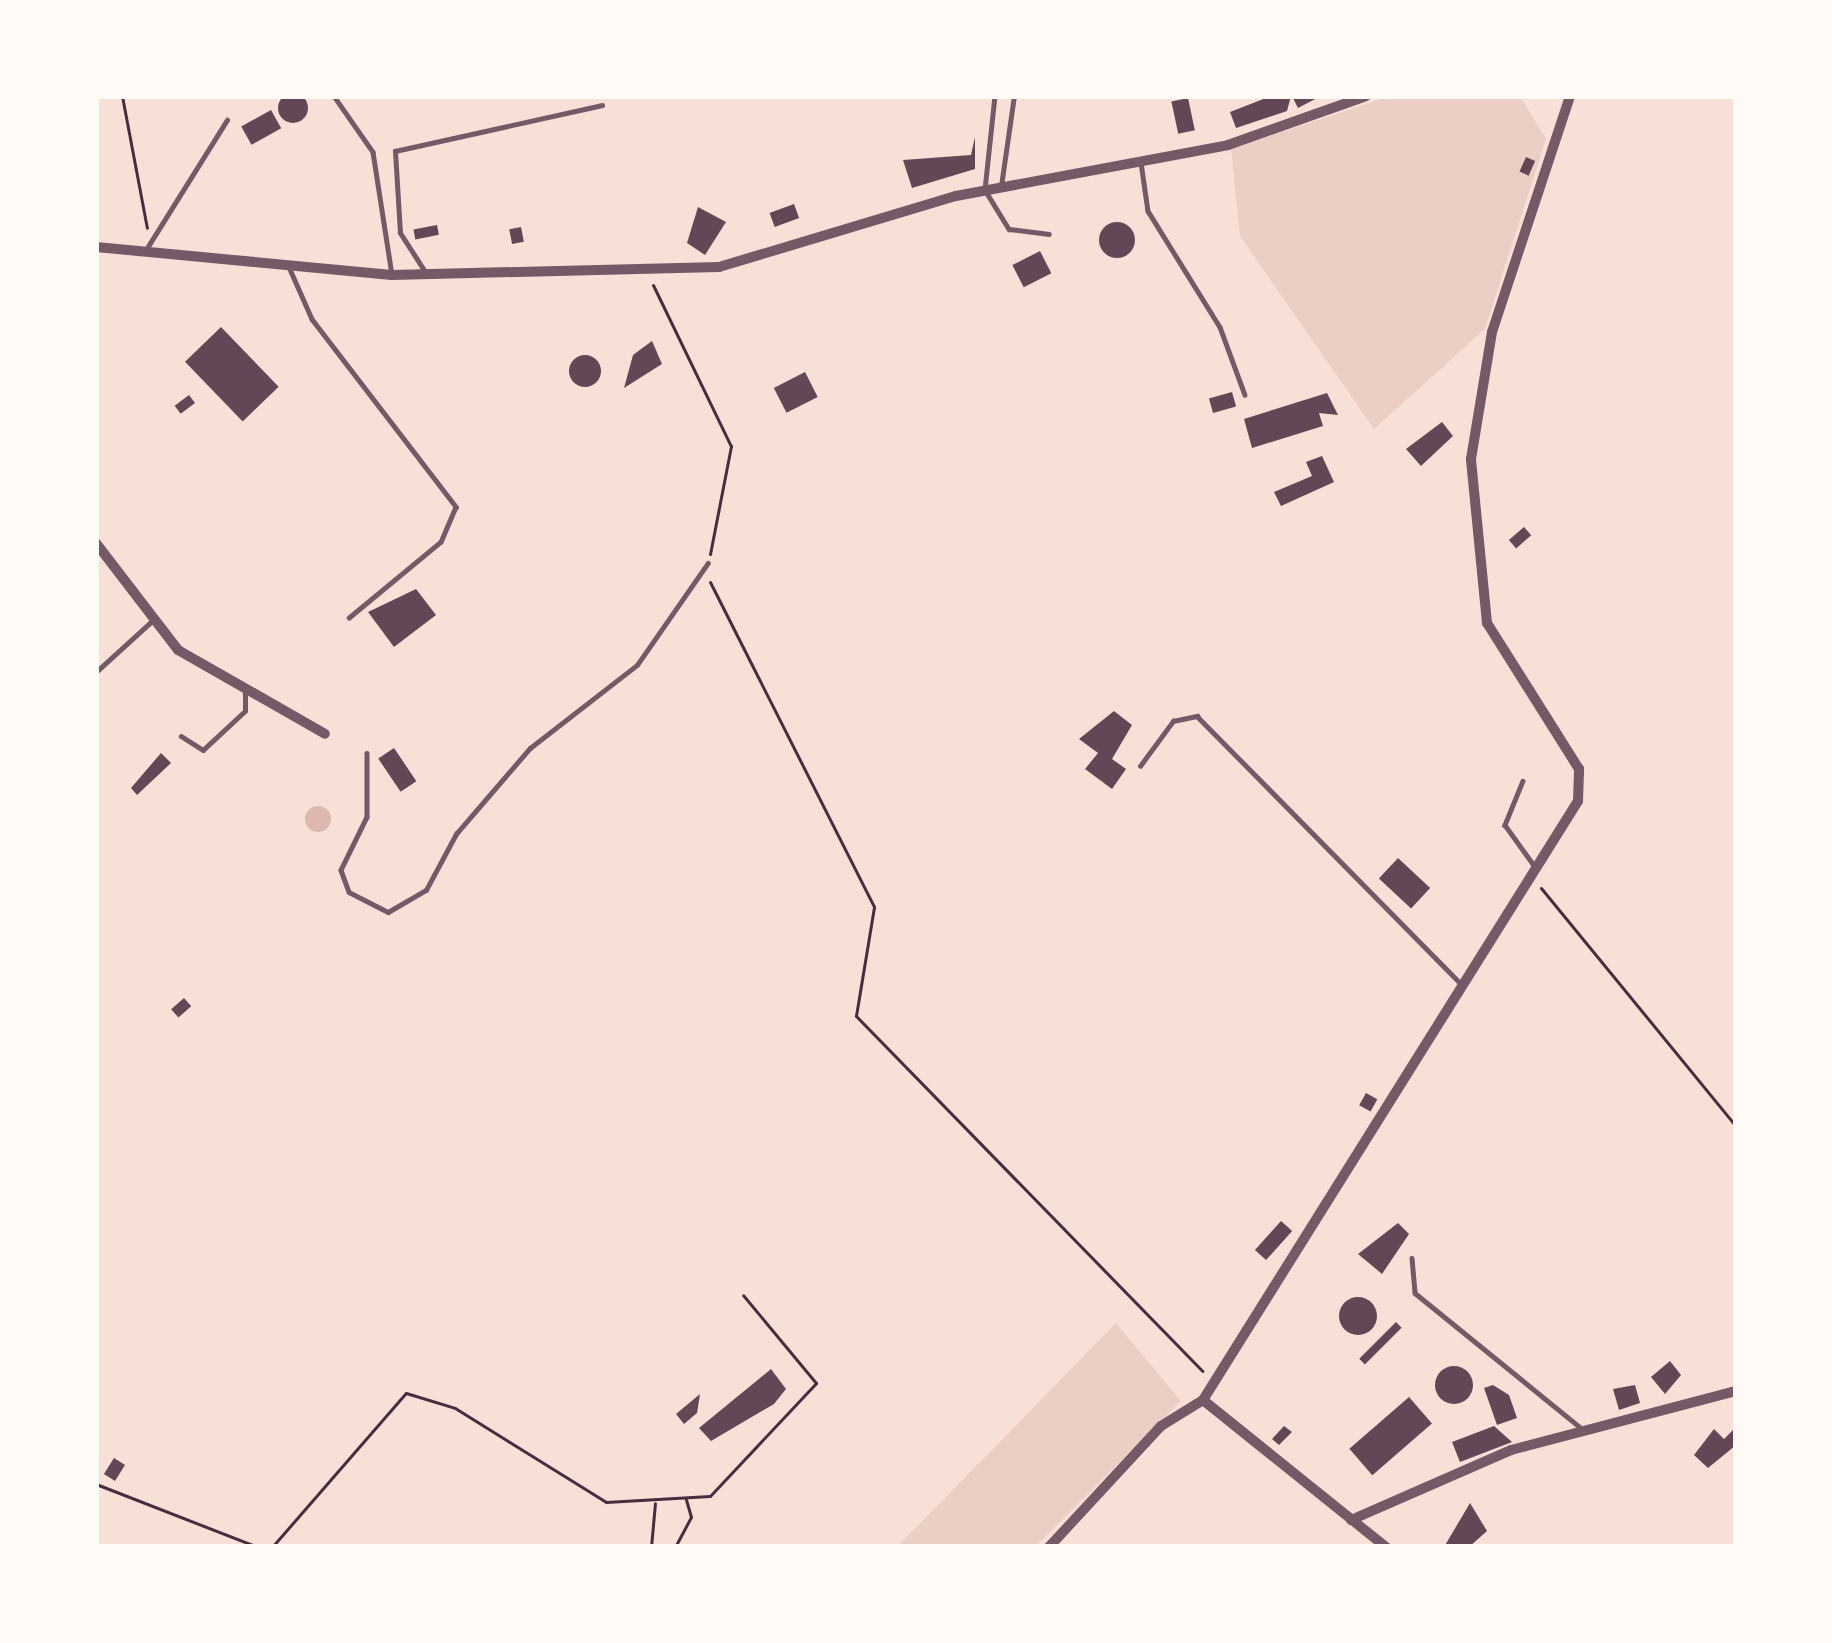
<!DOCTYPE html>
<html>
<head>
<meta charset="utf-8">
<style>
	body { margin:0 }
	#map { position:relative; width:1832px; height:1643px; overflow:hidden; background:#f7e1d7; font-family:"DejaVu Sans",sans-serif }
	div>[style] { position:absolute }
	.green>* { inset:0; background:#ebcfc5 }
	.water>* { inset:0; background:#dcb8b0 }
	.round { border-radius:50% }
	.building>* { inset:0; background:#644757; transform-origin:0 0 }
	.path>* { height:3px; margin:-1.5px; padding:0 1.5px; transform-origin:1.5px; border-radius:1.5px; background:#4a2c40 }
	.service>* { height:4.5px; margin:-2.25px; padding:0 2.25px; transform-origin:2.25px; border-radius:2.25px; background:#755966 }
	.minor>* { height:10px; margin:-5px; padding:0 5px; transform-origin:5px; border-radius:5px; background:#755966 }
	span { translate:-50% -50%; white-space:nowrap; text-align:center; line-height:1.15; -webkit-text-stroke:9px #fffaf5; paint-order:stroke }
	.frame { position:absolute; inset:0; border:99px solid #fffaf5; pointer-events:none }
</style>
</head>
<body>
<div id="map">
	<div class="green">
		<div style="clip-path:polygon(1390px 96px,1520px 96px,1546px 139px,1485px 329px,1374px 429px,1240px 236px,1231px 149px)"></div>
		<div style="clip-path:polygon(1116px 1323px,1181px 1401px,1035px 1547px,897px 1547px)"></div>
	</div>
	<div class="water">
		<div class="round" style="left:305px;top:806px;width:26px;height:26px"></div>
	</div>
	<div class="building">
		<div class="round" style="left:278px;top:93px;width:30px;height:30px"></div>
		<div style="clip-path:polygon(1271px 96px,1291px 96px,1287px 111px,1236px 128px,1230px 112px)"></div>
		<div style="clip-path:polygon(1292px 96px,1321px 96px,1298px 108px)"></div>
		<div style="left:1188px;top:98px;width:33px;height:17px;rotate:78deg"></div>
		<div style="left:271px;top:110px;width:21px;height:34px;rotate:61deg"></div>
		<div style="clip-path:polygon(975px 137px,975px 169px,912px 188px,903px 160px,971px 155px)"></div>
		<div style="left:1526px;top:157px;width:10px;height:16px;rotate:24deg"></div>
		<div style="left:794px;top:204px;width:15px;height:26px;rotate:70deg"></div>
		<div style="clip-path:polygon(698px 207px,726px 222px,705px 255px,687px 243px)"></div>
		<div class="round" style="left:1099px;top:222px;width:36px;height:36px"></div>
		<div style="left:437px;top:225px;width:10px;height:24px;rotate:79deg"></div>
		<div style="left:521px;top:227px;width:15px;height:12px;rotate:79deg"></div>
		<div style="left:1040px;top:251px;width:25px;height:31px;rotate:63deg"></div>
		<div style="left:221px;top:327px;width:83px;height:50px;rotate:46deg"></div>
		<div style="clip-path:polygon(652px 341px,662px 364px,624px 388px,633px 355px)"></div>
		<div class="round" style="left:569px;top:355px;width:32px;height:32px"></div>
		<div style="left:805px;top:372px;width:28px;height:35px;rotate:63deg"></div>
		<div style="left:1232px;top:392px;width:15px;height:24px;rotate:74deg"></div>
		<div style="clip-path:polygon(1327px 393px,1338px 415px,1319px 413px,1323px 426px,1252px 448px,1244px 419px)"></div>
		<div style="left:189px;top:395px;width:10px;height:18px;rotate:53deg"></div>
		<div style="clip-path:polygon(1442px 422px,1453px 436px,1421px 466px,1406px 449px)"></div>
		<div style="clip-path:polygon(1322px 456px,1334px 482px,1281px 506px,1274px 492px,1312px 476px,1306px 462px)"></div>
		<div style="left:1524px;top:527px;width:11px;height:20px;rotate:49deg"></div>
		<div style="clip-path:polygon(416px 589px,436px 615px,394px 647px,368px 612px)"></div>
		<div style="clip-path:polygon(1114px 711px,1132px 725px,1112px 759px,1126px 769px,1112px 789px,1085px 769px,1098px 753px,1079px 739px)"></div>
		<div style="left:394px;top:748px;width:40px;height:19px;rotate:56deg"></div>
		<div style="clip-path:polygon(161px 753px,171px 763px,137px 795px,131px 788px)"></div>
		<div style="left:1398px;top:858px;width:44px;height:28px;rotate:43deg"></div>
		<div style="left:184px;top:998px;width:11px;height:17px;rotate:49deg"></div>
		<div style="left:1366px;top:1093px;width:13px;height:14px;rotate:29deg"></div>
		<div style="left:1281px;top:1221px;width:15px;height:39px;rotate:42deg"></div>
		<div style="clip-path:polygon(1398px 1223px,1409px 1234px,1382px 1274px,1358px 1254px)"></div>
		<div class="round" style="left:1339px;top:1297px;width:38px;height:38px"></div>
		<div style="left:1396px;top:1322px;width:8px;height:52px;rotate:45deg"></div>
		<div style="clip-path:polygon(1670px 1361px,1681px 1375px,1665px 1394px,1651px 1377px)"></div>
		<div class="round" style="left:1435px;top:1366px;width:38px;height:38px"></div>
		<div style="clip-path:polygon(771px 1369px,786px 1389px,774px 1404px,711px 1441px,699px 1428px)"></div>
		<div style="clip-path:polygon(1493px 1385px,1509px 1395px,1517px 1418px,1497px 1425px,1484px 1388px)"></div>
		<div style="clip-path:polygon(1635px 1385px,1640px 1403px,1619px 1410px,1613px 1389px)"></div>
		<div style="clip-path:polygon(700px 1394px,697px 1413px,684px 1424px,676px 1414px)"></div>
		<div style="left:1409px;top:1397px;width:35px;height:79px;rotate:49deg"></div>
		<div style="clip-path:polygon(1284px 1426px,1292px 1432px,1279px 1445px,1272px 1439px)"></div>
		<div style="clip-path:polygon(1494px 1426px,1512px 1442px,1460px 1462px,1452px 1442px)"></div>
		<div style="clip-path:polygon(1714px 1429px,1724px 1439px,1733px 1430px,1736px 1445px,1708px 1468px,1694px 1455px)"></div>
		<div style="left:114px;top:1458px;width:13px;height:19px;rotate:32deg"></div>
		<div style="clip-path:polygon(1470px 1503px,1487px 1531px,1469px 1547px,1444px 1547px)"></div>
	</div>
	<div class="path">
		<div style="left:122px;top:96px;width:134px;rotate:79.3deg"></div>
		<div style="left:653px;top:285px;width:179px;rotate:64.2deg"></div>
		<div style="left:731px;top:446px;width:110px;rotate:101deg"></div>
		<div style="left:710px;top:582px;width:364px;rotate:63.2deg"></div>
		<div style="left:874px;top:907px;width:110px;rotate:99.4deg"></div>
		<div style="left:856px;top:1016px;width:496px;rotate:45.7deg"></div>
		<div style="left:1541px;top:888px;width:308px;rotate:50.7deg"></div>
		<div style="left:96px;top:1484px;width:174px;rotate:21.3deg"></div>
		<div style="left:272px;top:1547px;width:204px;rotate:-49deg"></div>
		<div style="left:406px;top:1393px;width:51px;rotate:17deg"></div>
		<div style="left:455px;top:1408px;width:178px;rotate:31.9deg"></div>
		<div style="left:606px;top:1502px;width:104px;rotate:-3.3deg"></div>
		<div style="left:710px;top:1496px;width:155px;rotate:-46.8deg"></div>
		<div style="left:816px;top:1383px;width:114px;rotate:-129.7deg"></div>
		<div style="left:651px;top:1547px;width:44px;rotate:-84.8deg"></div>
		<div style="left:675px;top:1547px;width:34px;rotate:-62deg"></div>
		<div style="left:691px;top:1517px;width:19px;rotate:-106deg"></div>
	</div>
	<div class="service">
		<div style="left:334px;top:96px;width:68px;rotate:55.1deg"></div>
		<div style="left:373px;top:152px;width:124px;rotate:81.2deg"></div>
		<div style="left:995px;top:96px;width:95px;rotate:96.1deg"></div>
		<div style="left:985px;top:190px;width:46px;rotate:58.4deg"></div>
		<div style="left:1009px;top:229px;width:40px;rotate:7.1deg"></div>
		<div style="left:1141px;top:162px;width:49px;rotate:81.9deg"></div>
		<div style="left:1148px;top:211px;width:137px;rotate:58.2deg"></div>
		<div style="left:1220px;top:327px;width:72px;rotate:69.8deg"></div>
		<div style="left:1001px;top:186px;width:91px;rotate:-81.8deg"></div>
		<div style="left:147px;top:248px;width:151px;rotate:-58deg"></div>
		<div style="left:289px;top:267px;width:57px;rotate:66.1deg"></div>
		<div style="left:312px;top:319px;width:237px;rotate:52.5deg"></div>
		<div style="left:456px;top:507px;width:38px;rotate:113deg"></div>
		<div style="left:441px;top:542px;width:119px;rotate:140.4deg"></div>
		<div style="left:425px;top:272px;width:46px;rotate:-122.7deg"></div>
		<div style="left:400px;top:233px;width:82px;rotate:-93.5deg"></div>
		<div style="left:395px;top:151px;width:212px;rotate:-12.5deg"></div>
		<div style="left:96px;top:672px;width:76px;rotate:-42.3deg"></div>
		<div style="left:181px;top:736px;width:26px;rotate:32deg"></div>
		<div style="left:203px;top:750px;width:57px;rotate:-42.9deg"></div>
		<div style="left:245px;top:711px;width:20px;rotate:-90deg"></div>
		<div style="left:367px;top:753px;width:64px;rotate:90deg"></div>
		<div style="left:367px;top:817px;width:59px;rotate:116.1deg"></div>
		<div style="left:341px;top:870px;width:23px;rotate:70deg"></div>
		<div style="left:349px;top:892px;width:44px;rotate:27.1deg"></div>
		<div style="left:388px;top:912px;width:44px;rotate:-30.1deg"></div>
		<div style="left:426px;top:890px;width:64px;rotate:-61.8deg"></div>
		<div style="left:456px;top:834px;width:113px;rotate:-49.3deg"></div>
		<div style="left:530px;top:748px;width:135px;rotate:-37.8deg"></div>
		<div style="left:637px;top:665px;width:124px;rotate:-55.2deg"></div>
		<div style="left:1140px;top:766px;width:56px;rotate:-53.7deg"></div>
		<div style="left:1173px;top:721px;width:25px;rotate:-12deg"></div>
		<div style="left:1197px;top:716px;width:372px;rotate:45.4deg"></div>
		<div style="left:1523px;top:781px;width:48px;rotate:112.2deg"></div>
		<div style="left:1505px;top:825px;width:48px;rotate:54.3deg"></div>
		<div style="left:1412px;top:1258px;width:35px;rotate:85deg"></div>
		<div style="left:1415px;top:1293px;width:213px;rotate:39.1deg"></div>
	</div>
	<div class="minor">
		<div style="left:96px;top:247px;width:297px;rotate:5.4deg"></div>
		<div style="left:392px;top:275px;width:327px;rotate:-1.4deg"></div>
		<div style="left:719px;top:267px;width:247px;rotate:-16.7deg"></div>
		<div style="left:956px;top:196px;width:277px;rotate:-10.6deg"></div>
		<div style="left:1228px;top:145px;width:146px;rotate:-19.5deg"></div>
		<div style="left:96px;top:543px;width:135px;rotate:52.5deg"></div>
		<div style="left:178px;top:650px;width:169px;rotate:29.7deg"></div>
		<div style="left:1203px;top:1400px;width:235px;rotate:38.8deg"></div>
		<div style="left:1351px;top:1520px;width:175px;rotate:-23.6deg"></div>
		<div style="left:1511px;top:1450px;width:233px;rotate:-14.7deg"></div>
		<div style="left:1049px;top:1547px;width:165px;rotate:-47.2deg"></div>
		<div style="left:1161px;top:1426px;width:49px;rotate:-31.8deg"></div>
		<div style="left:1203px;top:1400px;width:707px;rotate:-57.95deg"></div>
		<div style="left:1578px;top:801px;width:32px;rotate:-88deg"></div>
		<div style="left:1579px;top:769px;width:173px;rotate:-122.2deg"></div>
		<div style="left:1487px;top:623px;width:165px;rotate:-95.6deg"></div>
		<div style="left:1471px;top:459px;width:129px;rotate:-80.6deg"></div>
		<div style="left:1492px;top:332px;width:249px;rotate:-71.7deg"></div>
	</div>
	<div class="frame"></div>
</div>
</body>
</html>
